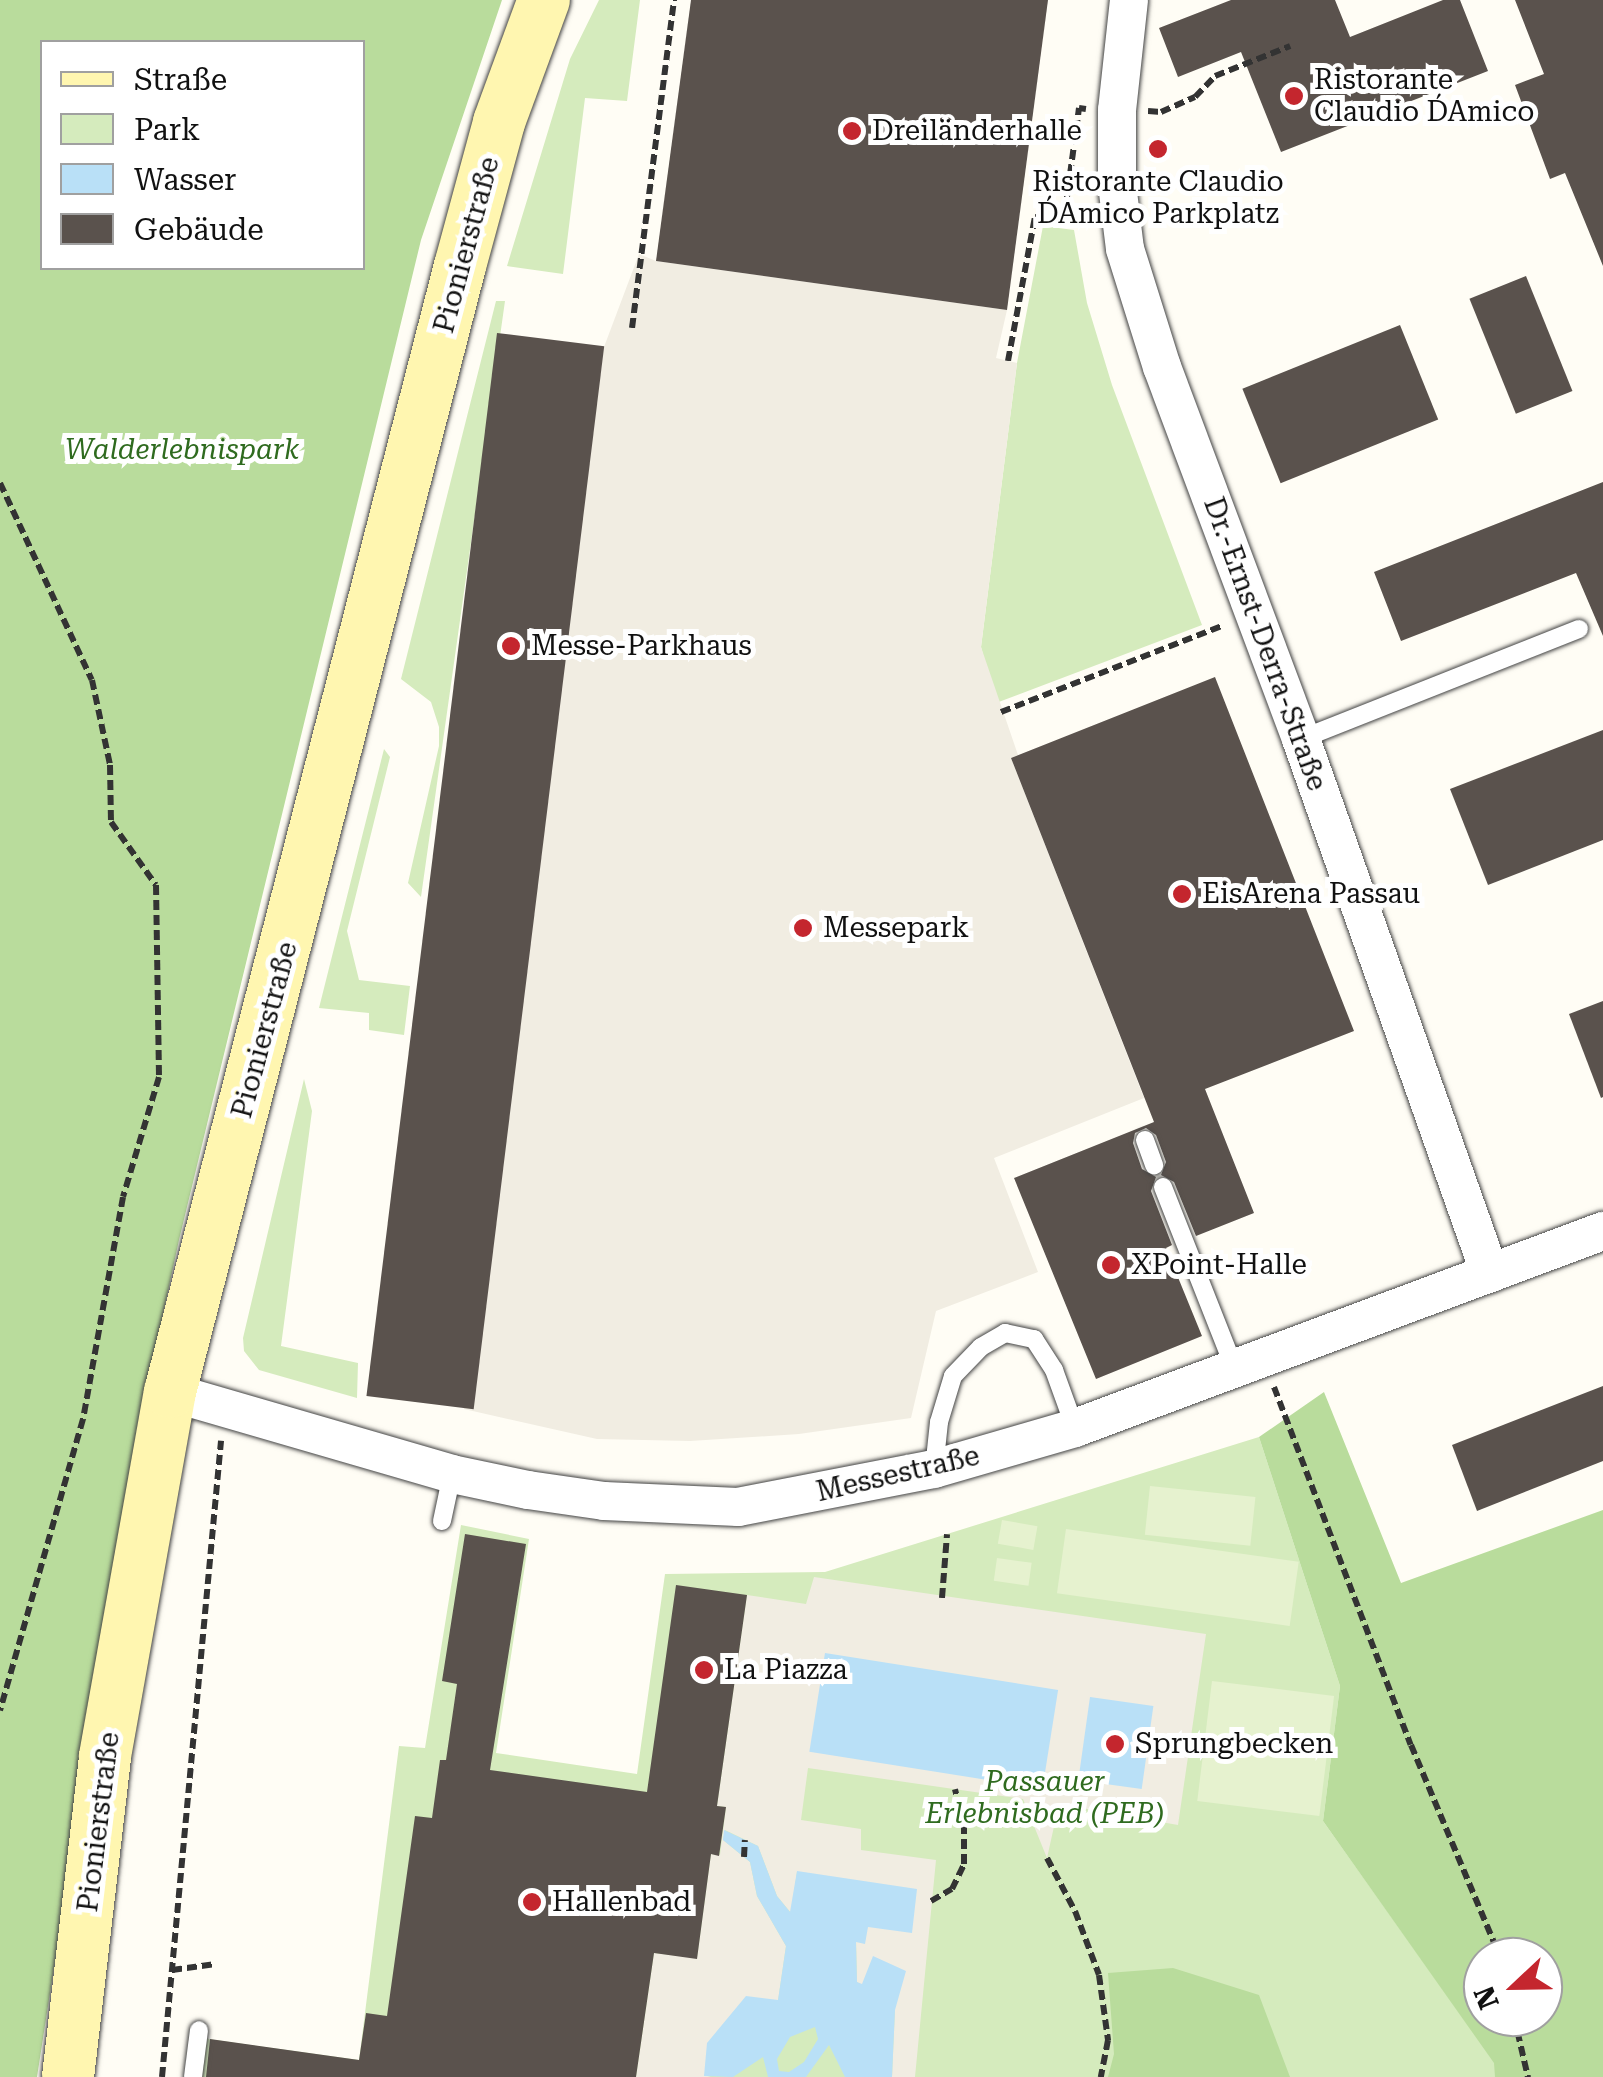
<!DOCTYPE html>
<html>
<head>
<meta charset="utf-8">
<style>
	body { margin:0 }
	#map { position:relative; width:1603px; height:2077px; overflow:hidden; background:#fffdf5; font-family:"Roboto Serif",serif }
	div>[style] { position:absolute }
	.green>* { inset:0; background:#d5ebbd }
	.forest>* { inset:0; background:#b9dc9c }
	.pitch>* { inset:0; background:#e6f2cf; transform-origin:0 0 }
	.plaza>* { inset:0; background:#f1ede2 }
	.water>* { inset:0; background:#b9e0f7; transform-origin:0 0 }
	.building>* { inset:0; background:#5a524d; transform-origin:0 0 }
	.path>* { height:6px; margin-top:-3px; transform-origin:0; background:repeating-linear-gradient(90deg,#333 0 10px,transparent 0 15px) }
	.roads { filter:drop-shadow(0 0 2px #444) drop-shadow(0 0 2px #444) }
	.lane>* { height:18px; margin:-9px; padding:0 9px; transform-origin:9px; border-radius:9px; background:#fff }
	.street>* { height:38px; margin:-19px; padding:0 19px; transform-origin:19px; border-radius:19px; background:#fff }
	.secondary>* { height:52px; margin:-26px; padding:0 26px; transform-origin:26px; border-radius:26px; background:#fff6b0 }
	.dots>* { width:28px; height:28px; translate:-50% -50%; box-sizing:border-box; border:5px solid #fff; border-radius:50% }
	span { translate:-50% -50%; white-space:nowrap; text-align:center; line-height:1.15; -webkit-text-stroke:10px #fff; paint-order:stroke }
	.poi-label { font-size:28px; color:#111 }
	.left { translate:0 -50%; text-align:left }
	.street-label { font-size:28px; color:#111 }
	.park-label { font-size:28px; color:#2f6b1f; font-style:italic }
	.legend { position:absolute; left:40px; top:40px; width:325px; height:230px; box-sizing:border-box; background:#fff; border:2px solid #a0a0a0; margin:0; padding:12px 18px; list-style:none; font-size:30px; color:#111 }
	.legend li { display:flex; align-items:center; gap:20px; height:50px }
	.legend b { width:50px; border:2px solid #a0a0a0 }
	.north { position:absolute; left:1463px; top:1937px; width:100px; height:100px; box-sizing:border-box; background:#fff; border:2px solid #a0a0a0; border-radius:50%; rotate:248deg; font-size:28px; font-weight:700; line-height:40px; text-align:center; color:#111 }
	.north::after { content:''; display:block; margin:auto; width:35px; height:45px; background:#c4262e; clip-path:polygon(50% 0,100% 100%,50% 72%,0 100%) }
</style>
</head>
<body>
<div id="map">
	<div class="green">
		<div style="clip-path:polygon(599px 0,640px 0,627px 101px,585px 98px,563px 274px,507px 266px,570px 59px)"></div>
		<div style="clip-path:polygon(1043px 226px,1074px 230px,1087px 303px,1112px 385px,1202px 625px,996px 703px,981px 647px,1017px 363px)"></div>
		<div style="clip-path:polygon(496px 301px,505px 301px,421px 897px,408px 883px,439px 746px,439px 727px,431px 702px,401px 679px)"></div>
		<div style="clip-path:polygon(384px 749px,390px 757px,347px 931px,359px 980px,410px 986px,404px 1035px,369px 1030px,369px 1013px,319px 1008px)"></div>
		<div style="clip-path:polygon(304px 1079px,312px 1111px,281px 1346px,358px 1363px,357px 1398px,259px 1370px,244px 1351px,243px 1338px)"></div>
		<div style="clip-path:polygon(1259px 1437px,1340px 1686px,1323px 1821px,1495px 2063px,1495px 2077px,185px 2077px,199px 2030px,208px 2039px,359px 2060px,399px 1746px,425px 1748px,461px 1525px,529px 1539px,496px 1753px,637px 1774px,665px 1574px,825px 1572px)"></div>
	</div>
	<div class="forest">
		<div style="clip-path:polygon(evenodd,0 0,502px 0,421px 240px,179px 1240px,136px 1439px,37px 2077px,0 2077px,0 0,42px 42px,362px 42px,362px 268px,42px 268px,42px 42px)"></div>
		<div style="clip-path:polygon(evenodd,1324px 1392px,1401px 1583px,1603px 1510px,1603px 2077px,1495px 2077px,1494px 2063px,1323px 1821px,1340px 1686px,1259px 1437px,1324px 1392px,1543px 1957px,1543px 2017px,1483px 2017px,1483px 1957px,1543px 1957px)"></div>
		<div style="clip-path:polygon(1173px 1968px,1259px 1995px,1290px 2077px,1108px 2077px,1114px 2054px,1108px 1973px)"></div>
	</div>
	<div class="pitch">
		<div style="left:1150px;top:1486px;width:106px;height:49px;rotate:6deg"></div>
		<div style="left:1002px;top:1520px;width:36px;height:24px;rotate:10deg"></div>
		<div style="left:1066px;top:1529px;width:235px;height:65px;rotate:8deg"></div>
		<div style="left:997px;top:1558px;width:35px;height:23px;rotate:8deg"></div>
		<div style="left:1212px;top:1681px;width:123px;height:121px;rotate:7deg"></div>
	</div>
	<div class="plaza">
		<div style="clip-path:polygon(639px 254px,656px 261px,1007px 310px,996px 358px,1017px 363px,981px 647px,1018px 755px,1011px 758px,1144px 1098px,994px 1158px,1038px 1272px,936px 1311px,911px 1418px,799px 1434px,690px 1441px,597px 1439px,464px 1409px,604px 347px)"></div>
		<div style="clip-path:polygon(814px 1577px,1206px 1634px,1178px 1825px,1059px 1804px,1047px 1858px,1023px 1799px,808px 1768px,801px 1820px,861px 1829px,861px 1850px,936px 1860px,915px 2077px,892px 2077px,895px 2009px,857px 1982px,856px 1941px,797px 1872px,791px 1913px,777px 1896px,758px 1846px,725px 1830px,723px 1840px,750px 1862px,757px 1896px,786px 1946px,778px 2001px,704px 2075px,711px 2077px,636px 2077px,654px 1953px,697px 1958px,711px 1854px,720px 1855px,726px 1807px,717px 1806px,747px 1595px,806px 1604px)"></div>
	</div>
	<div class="water">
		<div style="left:825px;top:1653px;width:236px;height:100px;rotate:9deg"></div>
		<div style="left:1090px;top:1697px;width:64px;height:84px;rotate:8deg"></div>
		<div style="clip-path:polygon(evenodd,724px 1830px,758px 1846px,777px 1896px,790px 1912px,797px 1871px,917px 1889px,912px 1933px,868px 1927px,865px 1944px,856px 1942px,857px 1982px,862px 1984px,873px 1956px,906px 1971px,895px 2010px,892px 2077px,845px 2077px,829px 2045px,806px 2077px,768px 2077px,763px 2057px,733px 2077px,704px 2076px,707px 2043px,746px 1996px,778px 2000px,786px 1946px,757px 1896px,750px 1862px,723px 1840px,724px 1830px,815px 2027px,818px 2039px,804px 2062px,789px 2072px,779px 2071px,777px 2059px,790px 2037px,815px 2027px)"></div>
	</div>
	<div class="building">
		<div style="clip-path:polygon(691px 0,1048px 0,1007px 310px,656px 261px)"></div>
		<div style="clip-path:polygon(1231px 0,1335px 0,1350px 37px,1443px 0,1460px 0,1488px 71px,1281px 152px,1241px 52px,1178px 77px,1159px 28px)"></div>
		<div style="clip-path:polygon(1515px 0,1603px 0,1603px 266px,1565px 173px,1550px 179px,1515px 85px,1544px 74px)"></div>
		<div style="left:1526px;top:276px;width:124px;height:61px;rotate:68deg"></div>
		<div style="left:1400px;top:325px;width:102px;height:170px;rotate:68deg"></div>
		<div style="left:497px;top:333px;width:108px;height:1071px;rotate:7deg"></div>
		<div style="clip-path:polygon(1603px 482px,1603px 636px,1576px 573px,1401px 641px,1374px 572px)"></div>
		<div style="clip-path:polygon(1215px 677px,1354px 1031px,1205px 1089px,1254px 1213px,1196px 1236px,1174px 1182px,1161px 1175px,1166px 1162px,1156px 1135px,1146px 1128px,1135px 1133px,1133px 1143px,1142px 1169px,1156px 1177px,1151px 1191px,1172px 1245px,1166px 1248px,1202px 1336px,1096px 1379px,1014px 1178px,1154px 1122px,1011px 758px)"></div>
		<div style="clip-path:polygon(1603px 730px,1603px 840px,1488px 885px,1450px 789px)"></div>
		<div style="clip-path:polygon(1603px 1001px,1603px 1097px,1601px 1098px,1569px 1014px)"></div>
		<div style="clip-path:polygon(1603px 1386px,1603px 1461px,1477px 1511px,1452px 1445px)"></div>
		<div style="clip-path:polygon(465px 1534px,526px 1544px,490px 1770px,647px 1792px,676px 1585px,747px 1595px,717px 1806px,726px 1807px,719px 1856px,711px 1854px,697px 1959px,654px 1953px,636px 2077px,206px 2077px,210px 2039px,359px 2060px,366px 2013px,387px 2016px,415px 1816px,432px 1818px,440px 1760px,446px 1760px,457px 1684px,442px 1681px)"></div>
	</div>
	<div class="path">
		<div style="left:1148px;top:111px;width:13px;rotate:4deg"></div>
		<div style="left:1161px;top:112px;width:37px;rotate:-24deg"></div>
		<div style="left:1195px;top:97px;width:29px;rotate:-46deg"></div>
		<div style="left:1215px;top:76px;width:81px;rotate:-21.8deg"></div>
		<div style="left:632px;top:328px;width:331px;rotate:-82.7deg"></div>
		<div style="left:1008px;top:361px;width:147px;rotate:-79.4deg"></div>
		<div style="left:1035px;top:217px;width:29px;rotate:4deg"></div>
		<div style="left:1064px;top:219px;width:112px;rotate:-82.3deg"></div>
		<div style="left:1079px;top:108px;width:7px;rotate:8deg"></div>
		<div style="left:0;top:483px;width:217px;rotate:65deg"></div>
		<div style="left:92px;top:680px;width:87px;rotate:78deg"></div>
		<div style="left:110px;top:765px;width:57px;rotate:89deg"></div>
		<div style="left:111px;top:822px;width:77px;rotate:54.5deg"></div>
		<div style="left:156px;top:885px;width:192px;rotate:89.1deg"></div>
		<div style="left:159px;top:1077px;width:125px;rotate:106.7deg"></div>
		<div style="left:123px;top:1197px;width:226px;rotate:100.2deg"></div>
		<div style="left:83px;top:1419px;width:303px;rotate:105.9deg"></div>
		<div style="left:1001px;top:712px;width:239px;rotate:-21.3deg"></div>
		<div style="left:1274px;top:1387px;width:383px;rotate:69.1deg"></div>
		<div style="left:1411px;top:1745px;width:230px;rotate:67.2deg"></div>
		<div style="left:942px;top:1598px;width:64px;rotate:-85.5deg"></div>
		<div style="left:744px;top:1857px;width:17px;rotate:-87deg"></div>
		<div style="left:1047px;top:1858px;width:60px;rotate:62.2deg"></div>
		<div style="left:1075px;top:1911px;width:68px;rotate:69.4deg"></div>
		<div style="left:1099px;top:1975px;width:66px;rotate:82.1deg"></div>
		<div style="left:1108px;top:2040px;width:38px;rotate:101deg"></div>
		<div style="left:931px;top:1901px;width:24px;rotate:-30deg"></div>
		<div style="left:952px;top:1889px;width:28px;rotate:-64deg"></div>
		<div style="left:964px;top:1864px;width:41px;rotate:-90deg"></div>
		<div style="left:964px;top:1823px;width:35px;rotate:-105deg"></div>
		<div style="left:172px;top:1970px;width:44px;rotate:-7.8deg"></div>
		<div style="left:1514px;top:2017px;width:62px;rotate:76.9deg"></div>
		<div style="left:162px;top:2077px;width:639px;rotate:-84.7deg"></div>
	</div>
	<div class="roads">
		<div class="lane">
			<div style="left:1301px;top:739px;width:299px;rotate:-21.6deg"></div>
			<div style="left:1145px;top:1140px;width:27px;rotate:70deg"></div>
			<div style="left:1163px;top:1187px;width:197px;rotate:68.5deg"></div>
			<div style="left:934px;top:1469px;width:47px;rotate:-83.9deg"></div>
			<div style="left:939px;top:1422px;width:48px;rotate:-73.1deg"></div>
			<div style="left:953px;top:1376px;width:40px;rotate:-46deg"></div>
			<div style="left:981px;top:1347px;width:28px;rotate:-30deg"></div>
			<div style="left:1005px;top:1333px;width:30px;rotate:12deg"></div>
			<div style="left:1034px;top:1339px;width:37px;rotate:57deg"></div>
			<div style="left:1054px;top:1370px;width:62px;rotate:70.1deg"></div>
			<div style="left:442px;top:1521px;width:48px;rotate:-78deg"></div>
			<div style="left:193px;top:2077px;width:47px;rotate:-82.7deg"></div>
		</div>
		<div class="street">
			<div style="left:1129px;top:0;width:111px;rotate:96.2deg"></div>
			<div style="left:1117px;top:110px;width:74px;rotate:90deg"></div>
			<div style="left:1117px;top:184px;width:65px;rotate:83deg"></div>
			<div style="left:1125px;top:249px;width:124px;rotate:72.6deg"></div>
			<div style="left:1162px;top:367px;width:397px;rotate:69.5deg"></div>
			<div style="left:1301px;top:739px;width:567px;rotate:70.54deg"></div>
			<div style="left:170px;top:1392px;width:294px;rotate:16.2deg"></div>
			<div style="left:452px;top:1474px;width:78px;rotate:11.9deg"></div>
			<div style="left:528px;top:1490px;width:77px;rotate:8.2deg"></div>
			<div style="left:604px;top:1501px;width:134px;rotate:2.6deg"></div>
			<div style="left:738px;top:1507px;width:200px;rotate:-11deg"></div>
			<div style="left:934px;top:1469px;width:147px;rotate:-16.2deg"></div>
			<div style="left:1075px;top:1428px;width:564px;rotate:-20.46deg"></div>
		</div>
		<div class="secondary">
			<div style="left:68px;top:2077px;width:323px;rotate:-83.4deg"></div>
			<div style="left:105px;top:1756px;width:370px;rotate:-79.9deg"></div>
			<div style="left:170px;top:1392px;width:1163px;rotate:-75.56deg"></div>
			<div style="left:460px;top:266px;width:149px;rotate:-74.8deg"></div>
			<div style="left:499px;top:122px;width:130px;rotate:-69.8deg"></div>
		</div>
	</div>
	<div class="dots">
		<div style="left:1294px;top:96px;background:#c4262e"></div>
		<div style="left:852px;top:131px;background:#c4262e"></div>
		<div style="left:1158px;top:149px;background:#c4262e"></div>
		<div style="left:511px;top:646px;background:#c4262e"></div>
		<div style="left:1182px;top:894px;background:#c4262e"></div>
		<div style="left:803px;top:928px;background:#c4262e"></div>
		<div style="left:1111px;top:1265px;background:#c4262e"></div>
		<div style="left:704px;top:1670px;background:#c4262e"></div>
		<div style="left:1115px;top:1744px;background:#c4262e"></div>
		<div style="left:532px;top:1902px;background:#c4262e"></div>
	</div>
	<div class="poi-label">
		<span class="left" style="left:1314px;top:96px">Ristorante<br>Claudio D´Amico</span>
		<span class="left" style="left:872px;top:131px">Dreiländerhalle</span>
		<span style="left:1158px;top:198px">Ristorante Claudio<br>D´Amico Parkplatz</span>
		<span class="left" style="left:531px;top:646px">Messe-Parkhaus</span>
		<span class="left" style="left:1202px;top:894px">EisArena Passau</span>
		<span class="left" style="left:823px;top:928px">Messepark</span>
		<span class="left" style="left:1131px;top:1265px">XPoint-Halle</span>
		<span class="left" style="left:724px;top:1670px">La Piazza</span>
		<span class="left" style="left:1135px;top:1744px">Sprungbecken</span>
		<span class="left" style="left:552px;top:1902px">Hallenbad</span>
	</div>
	<div class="street-label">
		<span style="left:467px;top:245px;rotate:-75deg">Pionierstraße</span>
		<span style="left:1265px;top:644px;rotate:70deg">Dr.-Ernst-Derra-Straße</span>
		<span style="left:265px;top:1030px;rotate:-75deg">Pionierstraße</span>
		<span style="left:898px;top:1474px;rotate:-13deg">Messestraße</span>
		<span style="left:99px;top:1822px;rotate:-83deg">Pionierstraße</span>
	</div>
	<div class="park-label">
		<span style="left:182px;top:450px">Walderlebnispark</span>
		<span style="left:1045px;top:1798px">Passauer<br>Erlebnisbad (PEB)</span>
	</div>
	<ul class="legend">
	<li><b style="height:12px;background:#fff6b0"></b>Straße</li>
	<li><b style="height:28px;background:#d5ebbd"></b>Park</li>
	<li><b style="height:28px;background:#b9e0f7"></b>Wasser</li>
	<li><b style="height:28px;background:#5a524d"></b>Gebäude</li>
	</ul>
	<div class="north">N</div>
</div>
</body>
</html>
